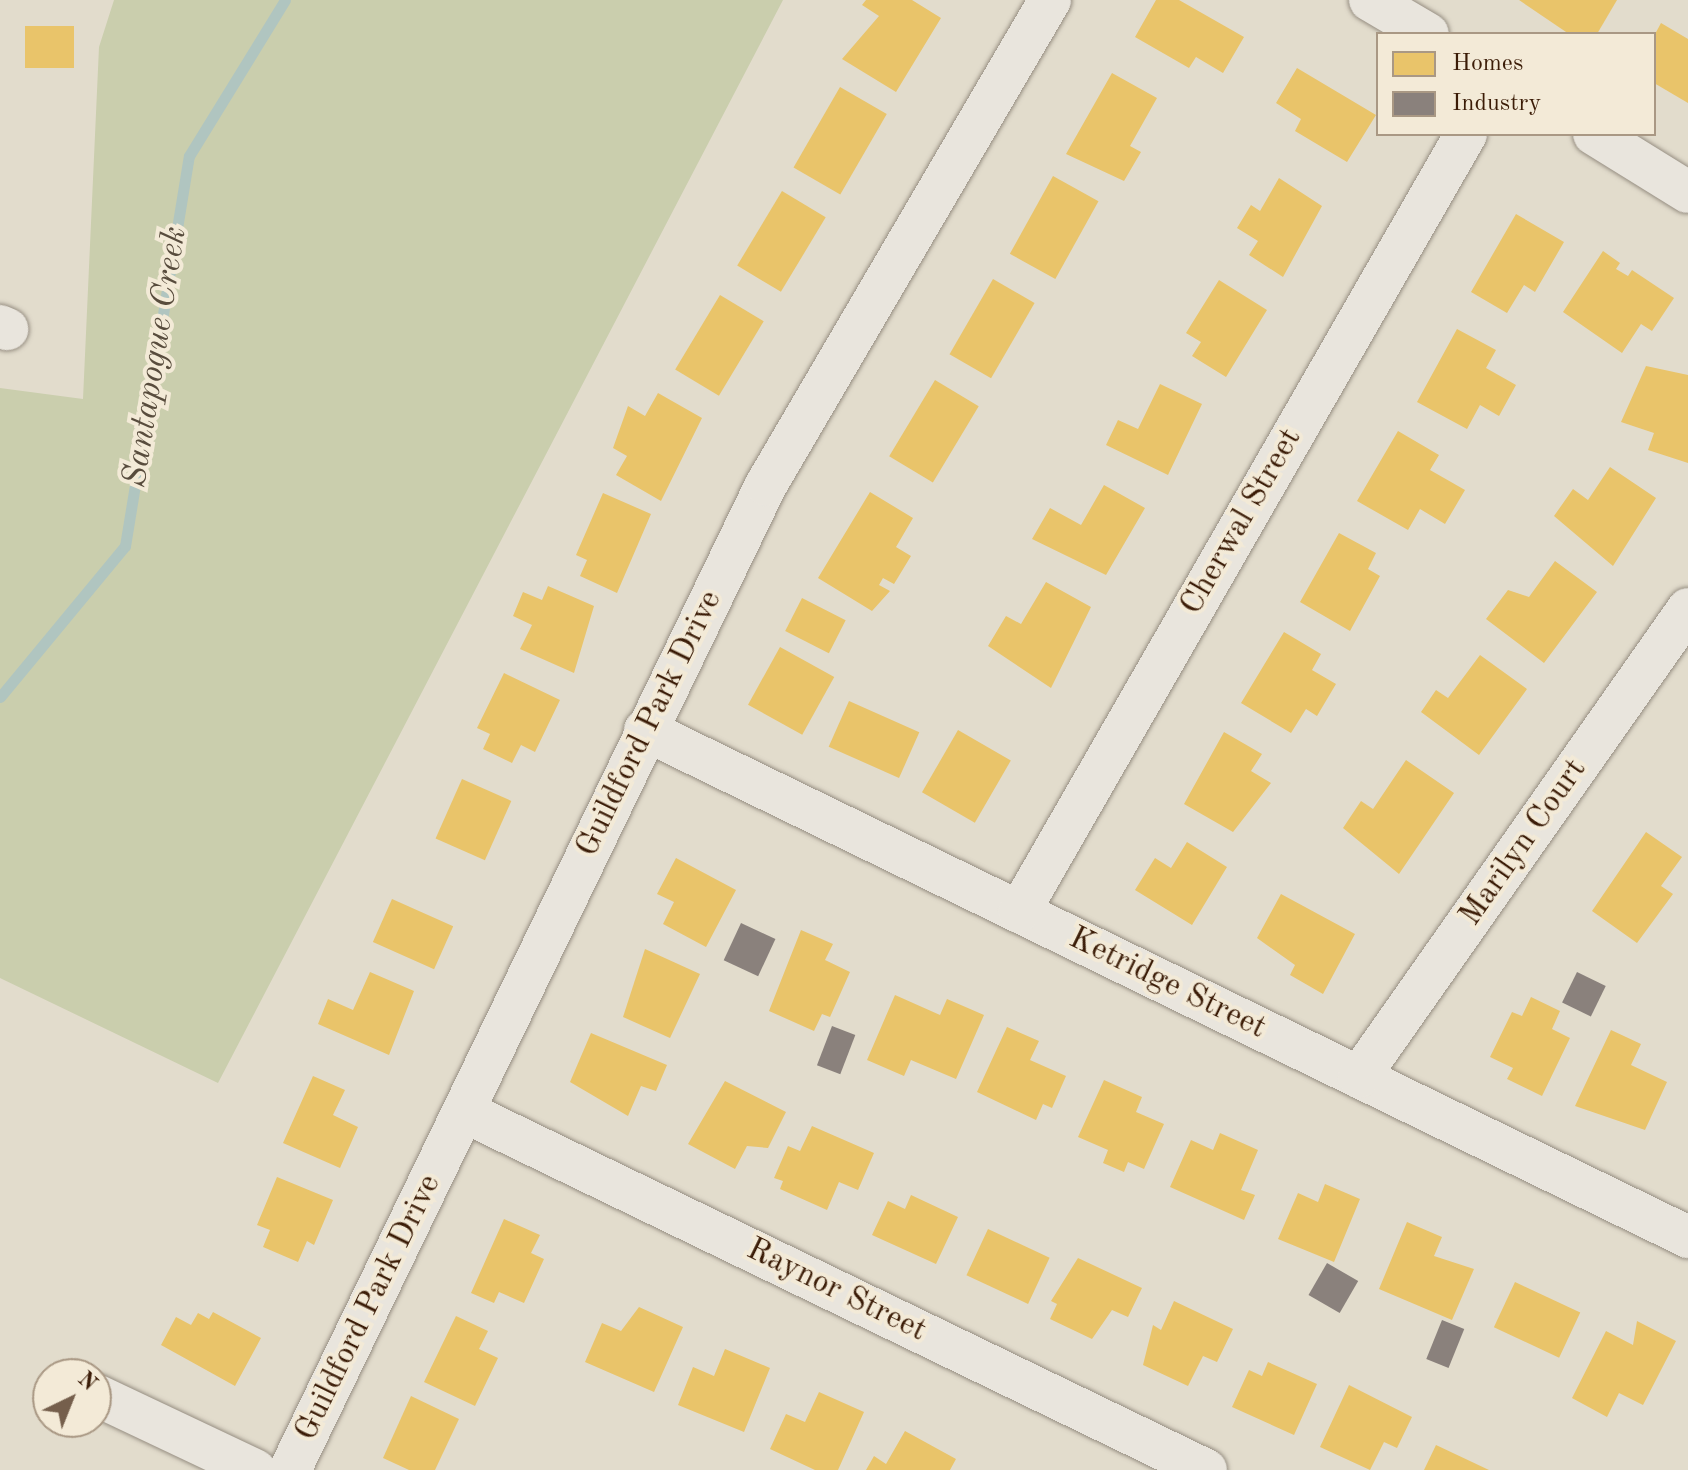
<!DOCTYPE html>
<html>
<head>
<meta charset="utf-8">
<style>
	body { margin:0 }
	#map { position:relative; width:1688px; height:1470px; overflow:hidden; background:#e2dccc; font-family:"Old Standard TT",serif }
	div>[style] { position:absolute }
	.green>* { inset:0; background:#cacead }
	.homes>* { inset:0; background:#e9c46a; transform-origin:0 0 }
	.industry>* { inset:0; background:#8a817c; transform-origin:0 0 }
	.stream>* { height:11px; margin:-5.5px; padding:0 5.5px; transform-origin:5.5px; border-radius:5.5px; background:#b0c5c0 }
	.roads { filter:drop-shadow(0 0 2px #968e82) drop-shadow(0 0 2px #968e82) }
	.minor>* { height:42px; margin:-21px; padding:0 21px; transform-origin:21px; border-radius:21px; background:#e9e5dd }
	span { translate:-50% -50%; white-space:nowrap; text-align:center; line-height:1.15; -webkit-text-stroke:8px #f3ead7; paint-order:stroke }
	.street-label { font-size:32px; color:#3b1c07 }
	.water-label { font-size:34px; color:#584c3d; font-style:italic }
	.legend { position:absolute; left:1376px; top:32px; width:280px; height:104px; box-sizing:border-box; background:#f3ead7; border:2px solid #a99884; margin:0; padding:10px 14px; list-style:none; font-size:24px; color:#3b1c07 }
	.legend li { display:flex; align-items:center; gap:16px; height:40px }
	.legend b { width:40px; border:2px solid #a99884 }
	.north { position:absolute; left:32px; top:1358px; width:80px; height:80px; box-sizing:border-box; background:#f3ead7; border:2px solid #a99884; border-radius:50%; rotate:43deg; font-size:22px; font-weight:700; line-height:32px; text-align:center; color:#3b1c07 }
	.north::after { content:''; display:block; margin:auto; width:28px; height:36px; background:#755f4c; clip-path:polygon(50% 0,100% 100%,50% 72%,0 100%) }
</style>
</head>
<body>
<div id="map">
	<div class="green">
		<div style="clip-path:polygon(114px 0,783px 0,218px 1083px,0 978px,0 388px,83px 399px,99px 47px)"></div>
	</div>
	<div class="homes">
		<div style="clip-path:polygon(866px 0,912px 0,941px 18px,896px 92px,842px 59px,879px 16px,862px 5px)"></div>
		<div style="clip-path:polygon(1156px 0,1179px 0,1244px 37px,1223px 73px,1196px 57px,1189px 68px,1135px 37px)"></div>
		<div style="clip-path:polygon(1519px 0,1617px 0,1597px 34px,1569px 34px)"></div>
		<div style="clip-path:polygon(1661px 23px,1688px 39px,1688px 103px,1654px 83px,1654px 36px)"></div>
		<div style="left:25px;top:26px;width:49px;height:42px"></div>
		<div style="clip-path:polygon(1297px 68px,1376px 115px,1347px 162px,1295px 131px,1301px 119px,1276px 103px)"></div>
		<div style="clip-path:polygon(1112px 73px,1157px 98px,1130px 146px,1141px 152px,1124px 181px,1066px 154px)"></div>
		<div style="left:840px;top:87px;width:54px;height:93px;rotate:30deg"></div>
		<div style="left:1053px;top:176px;width:52px;height:89px;rotate:29deg"></div>
		<div style="clip-path:polygon(1279px 178px,1322px 206px,1283px 277px,1249px 255px,1258px 241px,1237px 228px,1251px 205px,1260px 211px)"></div>
		<div style="left:782px;top:191px;width:51px;height:87px;rotate:31deg"></div>
		<div style="clip-path:polygon(1516px 214px,1564px 242px,1535px 292px,1524px 285px,1507px 313px,1471px 292px)"></div>
		<div style="clip-path:polygon(1603px 251px,1620px 263px,1616px 269px,1628px 276px,1632px 270px,1674px 298px,1652px 331px,1641px 324px,1622px 353px,1563px 312px)"></div>
		<div style="left:993px;top:279px;width:48px;height:87px;rotate:30deg"></div>
		<div style="clip-path:polygon(1219px 280px,1267px 310px,1226px 377px,1192px 356px,1201px 342px,1186px 333px)"></div>
		<div style="left:720px;top:295px;width:51px;height:87px;rotate:31deg"></div>
		<div style="clip-path:polygon(1457px 329px,1496px 350px,1486px 368px,1516px 385px,1499px 416px,1480px 405px,1467px 429px,1417px 402px)"></div>
		<div style="clip-path:polygon(1646px 366px,1688px 375px,1688px 463px,1648px 450px,1654px 433px,1621px 422px)"></div>
		<div style="left:935px;top:380px;width:51px;height:89px;rotate:31deg"></div>
		<div style="clip-path:polygon(1160px 384px,1202px 404px,1168px 475px,1106px 445px,1118px 420px,1138px 429px)"></div>
		<div style="clip-path:polygon(658px 393px,702px 418px,661px 501px,616px 475px,627px 456px,613px 448px,628px 406px,645px 416px)"></div>
		<div style="clip-path:polygon(1398px 431px,1439px 455px,1430px 470px,1465px 490px,1445px 524px,1420px 509px,1408px 530px,1357px 501px)"></div>
		<div style="clip-path:polygon(1610px 467px,1656px 498px,1613px 566px,1554px 516px,1573px 489px,1588px 500px)"></div>
		<div style="clip-path:polygon(1104px 485px,1145px 508px,1106px 575px,1032px 539px,1050px 508px,1081px 525px)"></div>
		<div style="clip-path:polygon(870px 492px,913px 518px,896px 547px,911px 556px,894px 584px,883px 578px,879px 585px,890px 591px,872px 611px,818px 578px)"></div>
		<div style="clip-path:polygon(603px 493px,651px 514px,617px 593px,580px 576px,587px 560px,576px 555px)"></div>
		<div style="clip-path:polygon(1339px 533px,1376px 553px,1368px 569px,1380px 576px,1350px 631px,1300px 602px)"></div>
		<div style="clip-path:polygon(1555px 561px,1597px 592px,1544px 663px,1486px 619px,1508px 590px,1529px 597px)"></div>
		<div style="clip-path:polygon(1046px 582px,1091px 607px,1051px 688px,988px 646px,1006px 616px,1021px 624px)"></div>
		<div style="clip-path:polygon(548px 586px,594px 606px,574px 673px,520px 649px,532px 625px,513px 616px,523px 592px,542px 600px)"></div>
		<div style="left:802px;top:598px;width:49px;height:37px;rotate:27deg"></div>
		<div style="clip-path:polygon(1284px 632px,1321px 654px,1312px 670px,1336px 684px,1317px 716px,1306px 709px,1291px 733px,1241px 703px)"></div>
		<div style="left:780px;top:647px;width:62px;height:66px;rotate:29deg"></div>
		<div style="clip-path:polygon(1480px 655px,1527px 689px,1479px 755px,1421px 712px,1436px 690px,1448px 698px)"></div>
		<div style="clip-path:polygon(504px 673px,560px 700px,535px 752px,521px 745px,512px 763px,483px 749px,490px 734px,477px 728px)"></div>
		<div style="left:849px;top:701px;width:77px;height:50px;rotate:24deg"></div>
		<div style="left:958px;top:730px;width:61px;height:72px;rotate:30deg"></div>
		<div style="clip-path:polygon(1224px 732px,1262px 754px,1251px 771px,1271px 783px,1233px 832px,1184px 804px)"></div>
		<div style="clip-path:polygon(1406px 760px,1454px 793px,1399px 874px,1343px 828px,1361px 801px,1373px 809px)"></div>
		<div style="left:462px;top:779px;width:54px;height:65px;rotate:24deg"></div>
		<div style="clip-path:polygon(1646px 832px,1682px 857px,1661px 886px,1673px 894px,1637px 943px,1592px 911px)"></div>
		<div style="clip-path:polygon(1187px 842px,1227px 867px,1192px 925px,1135px 890px,1155px 858px,1171px 868px)"></div>
		<div style="clip-path:polygon(676px 858px,736px 890px,706px 947px,663px 924px,674px 902px,657px 894px)"></div>
		<div style="clip-path:polygon(1281px 894px,1355px 934px,1323px 994px,1290px 975px,1295px 965px,1257px 938px)"></div>
		<div style="left:392px;top:899px;width:67px;height:47px;rotate:24deg"></div>
		<div style="clip-path:polygon(801px 930px,833px 944px,825px 960px,850px 972px,830px 1017px,822px 1014px,814px 1031px,769px 1011px)"></div>
		<div style="clip-path:polygon(645px 949px,700px 974px,670px 1038px,623px 1017px)"></div>
		<div style="clip-path:polygon(370px 972px,414px 991px,389px 1055px,318px 1024px,328px 999px,353px 1010px)"></div>
		<div style="clip-path:polygon(895px 995px,940px 1015px,947px 999px,984px 1015px,956px 1079px,911px 1060px,904px 1076px,867px 1060px)"></div>
		<div style="clip-path:polygon(1531px 997px,1560px 1011px,1552px 1029px,1570px 1038px,1542px 1096px,1507px 1079px,1513px 1068px,1490px 1057px,1512px 1012px,1522px 1016px)"></div>
		<div style="clip-path:polygon(1007px 1027px,1039px 1041px,1030px 1060px,1066px 1076px,1052px 1108px,1043px 1104px,1036px 1120px,977px 1092px)"></div>
		<div style="clip-path:polygon(1611px 1030px,1641px 1044px,1631px 1065px,1667px 1082px,1645px 1130px,1575px 1106px)"></div>
		<div style="clip-path:polygon(591px 1033px,667px 1065px,656px 1091px,641px 1086px,628px 1116px,570px 1082px)"></div>
		<div style="clip-path:polygon(313px 1076px,345px 1090px,333px 1115px,358px 1127px,340px 1168px,283px 1143px)"></div>
		<div style="clip-path:polygon(1104px 1080px,1142px 1097px,1136px 1112px,1164px 1124px,1144px 1169px,1128px 1162px,1124px 1172px,1103px 1163px,1108px 1150px,1078px 1137px)"></div>
		<div style="clip-path:polygon(725px 1081px,786px 1112px,768px 1148px,747px 1146px,735px 1169px,688px 1144px)"></div>
		<div style="clip-path:polygon(812px 1126px,874px 1153px,858px 1190px,839px 1182px,827px 1210px,780px 1189px,783px 1181px,774px 1178px,788px 1146px,800px 1151px)"></div>
		<div style="clip-path:polygon(1220px 1133px,1258px 1150px,1241px 1190px,1255px 1195px,1244px 1220px,1170px 1187px,1191px 1140px,1213px 1150px)"></div>
		<div style="clip-path:polygon(277px 1177px,333px 1200px,314px 1245px,307px 1241px,298px 1262px,263px 1247px,270px 1230px,257px 1225px)"></div>
		<div style="clip-path:polygon(1325px 1184px,1360px 1199px,1334px 1262px,1278px 1239px,1298px 1193px,1318px 1202px)"></div>
		<div style="clip-path:polygon(911px 1195px,958px 1217px,936px 1264px,872px 1235px,888px 1201px,905px 1209px)"></div>
		<div style="clip-path:polygon(504px 1219px,540px 1235px,531px 1253px,544px 1259px,524px 1303px,499px 1292px,494px 1303px,471px 1293px)"></div>
		<div style="clip-path:polygon(1407px 1222px,1442px 1237px,1434px 1256px,1474px 1269px,1452px 1320px,1379px 1289px)"></div>
		<div style="left:988px;top:1229px;width:68px;height:51px;rotate:25deg"></div>
		<div style="clip-path:polygon(1078px 1258px,1142px 1288px,1128px 1317px,1112px 1310px,1092px 1339px,1050px 1319px,1057px 1304px,1051px 1301px)"></div>
		<div style="left:1515px;top:1282px;width:72px;height:50px;rotate:25deg"></div>
		<div style="clip-path:polygon(1174px 1301px,1233px 1329px,1217px 1362px,1203px 1356px,1188px 1386px,1143px 1365px,1153px 1325px,1161px 1330px)"></div>
		<div style="clip-path:polygon(639px 1307px,683px 1327px,654px 1392px,585px 1362px,602px 1323px,621px 1331px)"></div>
		<div style="clip-path:polygon(213px 1312px,261px 1338px,235px 1386px,161px 1345px,176px 1317px,191px 1325px,198px 1313px,209px 1319px)"></div>
		<div style="clip-path:polygon(456px 1316px,488px 1331px,479px 1349px,498px 1358px,475px 1406px,424px 1382px)"></div>
		<div style="clip-path:polygon(1637px 1321px,1676px 1341px,1643px 1405px,1619px 1393px,1607px 1417px,1572px 1398px,1606px 1331px,1633px 1345px)"></div>
		<div style="clip-path:polygon(725px 1349px,770px 1368px,744px 1432px,678px 1405px,693px 1367px,714px 1376px)"></div>
		<div style="clip-path:polygon(1268px 1362px,1317px 1384px,1294px 1435px,1232px 1407px,1249px 1370px,1262px 1376px)"></div>
		<div style="clip-path:polygon(1349px 1385px,1412px 1417px,1397px 1448px,1384px 1442px,1370px 1470px,1320px 1447px)"></div>
		<div style="clip-path:polygon(819px 1392px,864px 1412px,838px 1470px,815px 1470px,770px 1449px,786px 1414px,805px 1422px)"></div>
		<div style="clip-path:polygon(411px 1396px,459px 1419px,435px 1470px,409px 1470px,383px 1458px)"></div>
		<div style="clip-path:polygon(905px 1431px,956px 1459px,950px 1470px,866px 1470px,874px 1456px,886px 1464px)"></div>
		<div style="clip-path:polygon(1436px 1445px,1489px 1470px,1424px 1470px)"></div>
	</div>
	<div class="industry">
		<div style="left:741px;top:923px;width:38px;height:41px;rotate:25deg"></div>
		<div style="left:1577px;top:972px;width:32px;height:34px;rotate:26deg"></div>
		<div style="left:832px;top:1026px;width:25px;height:42px;rotate:21deg"></div>
		<div style="left:1327px;top:1263px;width:36px;height:37px;rotate:30deg"></div>
		<div style="left:1442px;top:1320px;width:24px;height:42px;rotate:22deg"></div>
	</div>
	<div class="stream">
		<div style="left:0;top:697px;width:196px;rotate:-50.4deg"></div>
		<div style="left:125px;top:546px;width:395px;rotate:-80.7deg"></div>
		<div style="left:189px;top:156px;width:183px;rotate:-58.4deg"></div>
	</div>
	<div class="roads">
		<div class="minor">
			<div style="left:1370px;top:0;width:67px;rotate:30.4deg"></div>
			<div style="left:1594px;top:134px;width:110px;rotate:31.7deg"></div>
			<div style="left:0;top:326px;width:8px;rotate:23deg"></div>
			<div style="left:645px;top:730px;width:1160px;rotate:25.92deg"></div>
			<div style="left:1019px;top:912px;width:897px;rotate:-60.12deg"></div>
			<div style="left:1359px;top:1077px;width:572px;rotate:-54.89deg"></div>
			<div style="left:465px;top:1112px;width:823px;rotate:25.79deg"></div>
			<div style="left:96px;top:1395px;width:176px;rotate:25.3deg"></div>
			<div style="left:290px;top:1470px;width:1094px;rotate:-64.21deg"></div>
			<div style="left:766px;top:485px;width:562px;rotate:-59.65deg"></div>
		</div>
	</div>
	<div class="street-label">
		<span style="left:1242px;top:522px;rotate:-60deg">Cherwal Street</span>
		<span style="left:650px;top:724px;rotate:-64deg">Guildford Park Drive</span>
		<span style="left:1524px;top:843px;rotate:-55deg">Marilyn Court</span>
		<span style="left:1167px;top:984px;rotate:26deg">Ketridge Street</span>
		<span style="left:836px;top:1291px;rotate:26deg">Raynor Street</span>
		<span style="left:369px;top:1308px;rotate:-64deg">Guildford Park Drive</span>
	</div>
	<div class="water-label">
		<span style="left:156px;top:357px;rotate:-81deg">Santapogue Creek</span>
	</div>
	<ul class="legend">
	<li><b style="height:22px;background:#e9c46a"></b>Homes</li>
	<li><b style="height:22px;background:#8a817c"></b>Industry</li>
	</ul>
	<div class="north">N</div>
</div>
</body>
</html>
